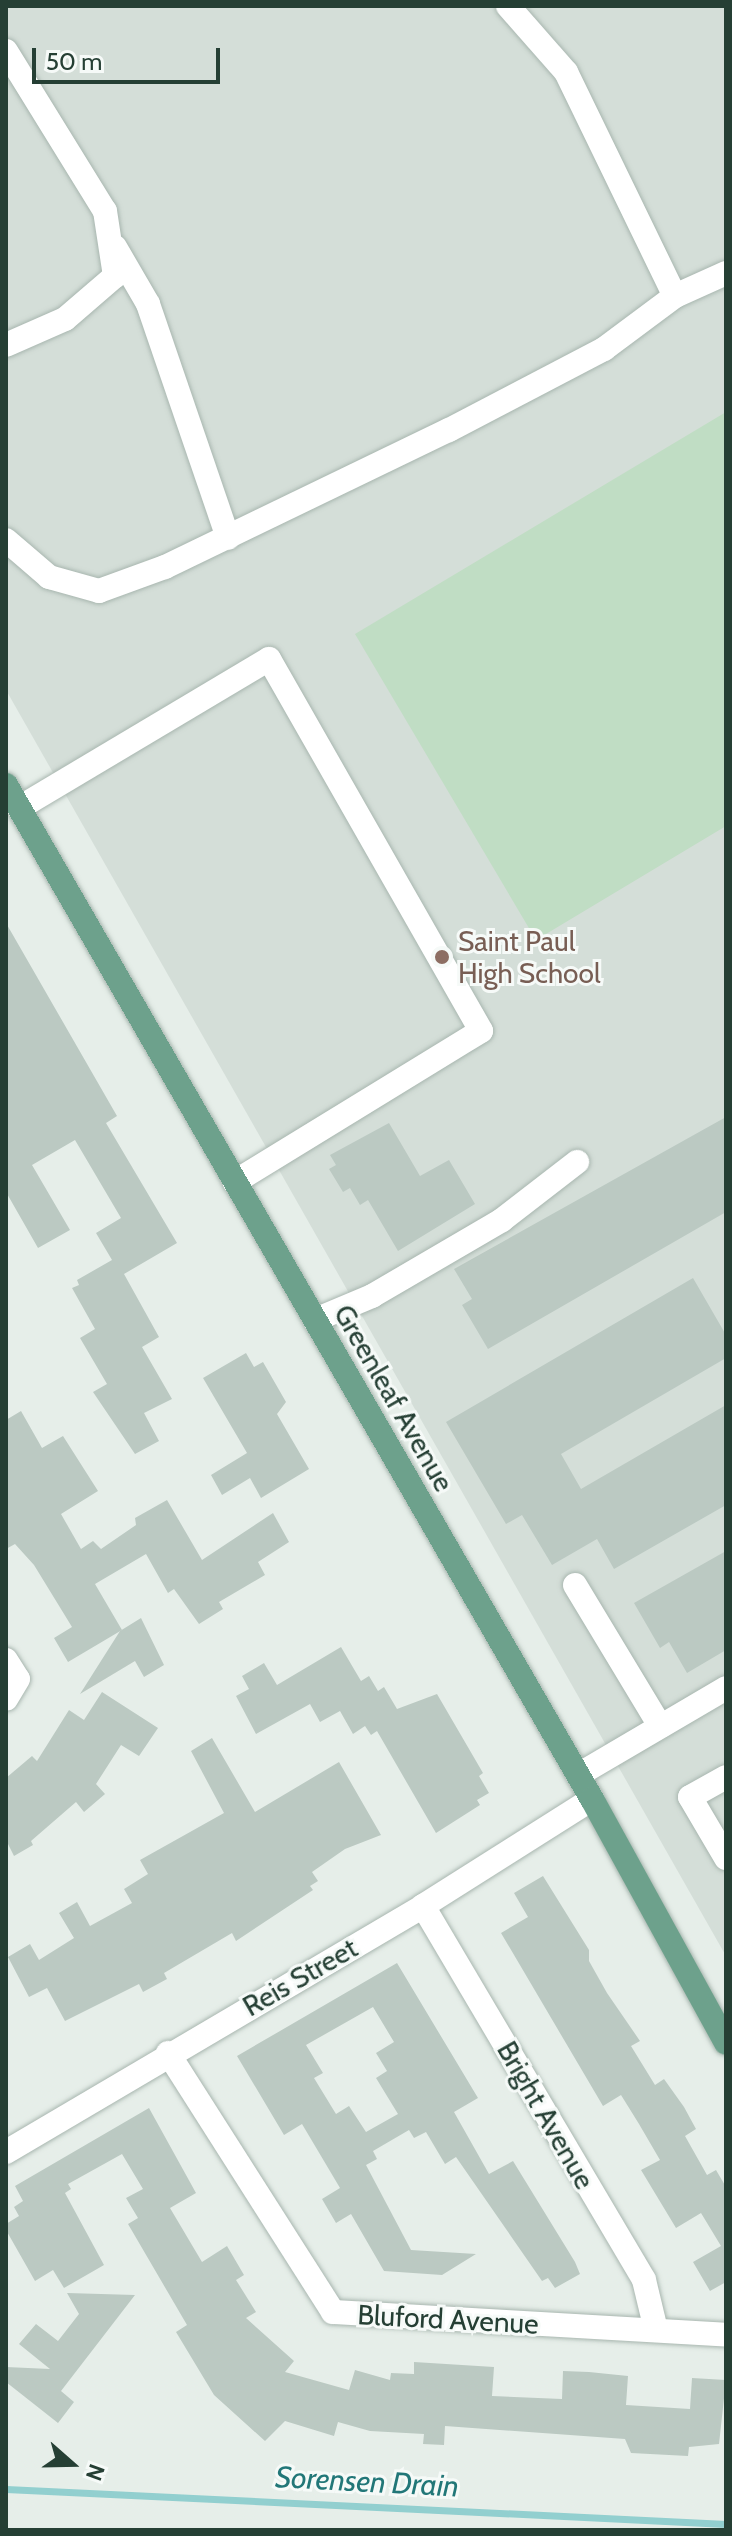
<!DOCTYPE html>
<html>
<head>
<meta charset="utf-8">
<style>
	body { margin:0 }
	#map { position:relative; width:732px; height:2536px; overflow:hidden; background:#e6eee9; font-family:Cabin,sans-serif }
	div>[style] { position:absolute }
	.built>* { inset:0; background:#d4ded8 }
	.green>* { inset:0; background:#c0ddc4 }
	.stream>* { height:7px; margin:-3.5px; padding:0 3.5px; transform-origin:3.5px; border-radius:3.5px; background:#92cfcf }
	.building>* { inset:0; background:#bbc9c2 }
	.roads { filter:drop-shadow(0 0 2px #a8b6af) drop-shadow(0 0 2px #a8b6af) }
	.minor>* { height:24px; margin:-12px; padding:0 12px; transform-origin:12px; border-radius:12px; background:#fff }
	.major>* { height:24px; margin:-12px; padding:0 12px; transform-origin:12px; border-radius:12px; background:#6da18c }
	.dots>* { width:22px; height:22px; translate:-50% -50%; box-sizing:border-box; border:4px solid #f6faf8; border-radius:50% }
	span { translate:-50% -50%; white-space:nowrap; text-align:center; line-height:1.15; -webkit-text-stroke:6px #f6faf8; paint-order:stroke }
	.education-label { font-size:28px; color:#785e54 }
	.left { translate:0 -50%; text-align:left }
	.street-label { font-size:28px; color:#253f34 }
	.water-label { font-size:30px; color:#227778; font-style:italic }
	.frame { position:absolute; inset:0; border:8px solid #253f34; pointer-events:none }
	.north { position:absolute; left:32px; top:2424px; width:80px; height:80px; -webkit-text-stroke:6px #f6faf8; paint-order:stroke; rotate:110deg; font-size:22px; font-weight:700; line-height:32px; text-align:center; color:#253f34 }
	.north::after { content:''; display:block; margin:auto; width:28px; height:36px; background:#253f34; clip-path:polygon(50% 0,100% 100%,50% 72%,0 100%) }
	.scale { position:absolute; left:32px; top:48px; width:188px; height:36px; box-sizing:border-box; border:4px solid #253f34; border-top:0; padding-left:10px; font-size:24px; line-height:28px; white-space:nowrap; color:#253f34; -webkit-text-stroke:6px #f6faf8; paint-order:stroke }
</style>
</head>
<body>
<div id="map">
	<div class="built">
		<div style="clip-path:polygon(6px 6px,726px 6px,726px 1956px,6px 690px)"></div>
	</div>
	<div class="green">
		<div style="clip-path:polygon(726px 412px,726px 826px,536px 940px,355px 634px)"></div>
	</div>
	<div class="stream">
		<div style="left:6px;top:2489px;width:721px;rotate:2.78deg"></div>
	</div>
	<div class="building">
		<div style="clip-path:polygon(6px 923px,117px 1116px,106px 1123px,177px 1243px,124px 1274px,159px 1337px,142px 1347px,172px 1399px,144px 1413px,159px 1441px,135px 1454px,93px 1392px,107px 1384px,80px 1338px,95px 1329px,72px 1288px,79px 1285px,77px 1280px,112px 1260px,96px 1233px,121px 1218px,75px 1140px,32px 1165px,70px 1230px,38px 1248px,6px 1192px)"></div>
		<div style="clip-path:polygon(726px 1117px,726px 1212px,488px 1349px,462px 1305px,472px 1299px,454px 1269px)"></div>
		<div style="clip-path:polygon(389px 1123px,420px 1176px,449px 1160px,475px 1204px,398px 1251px,368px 1200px,360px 1205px,350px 1188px,343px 1192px,329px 1169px,336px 1165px,330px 1155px)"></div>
		<div style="clip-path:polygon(693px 1278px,726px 1335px,726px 1358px,561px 1454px,581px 1489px,726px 1405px,726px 1505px,614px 1569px,597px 1539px,552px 1565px,522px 1515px,506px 1524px,446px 1422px)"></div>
		<div style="clip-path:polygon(246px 1353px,254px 1367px,263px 1362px,286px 1402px,277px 1414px,309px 1469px,261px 1498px,250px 1478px,222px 1495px,211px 1475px,247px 1453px,203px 1378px)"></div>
		<div style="clip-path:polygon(21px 1411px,42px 1448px,63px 1436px,98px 1491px,61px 1514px,81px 1549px,93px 1541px,101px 1549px,136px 1525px,135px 1518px,167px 1500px,202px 1560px,273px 1513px,289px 1542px,258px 1562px,265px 1575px,219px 1602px,223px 1609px,199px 1624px,174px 1589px,168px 1593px,146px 1554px,95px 1584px,122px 1630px,68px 1662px,54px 1638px,72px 1627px,34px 1565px,15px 1544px,6px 1549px,6px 1420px)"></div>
		<div style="clip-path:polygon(726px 1551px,726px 1650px,687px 1673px,669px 1642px,660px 1648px,634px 1603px)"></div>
		<div style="clip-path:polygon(141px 1618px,164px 1665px,144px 1677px,135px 1661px,80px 1694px,120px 1631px)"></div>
		<div style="clip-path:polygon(341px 1647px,361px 1681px,369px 1676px,378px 1691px,384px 1687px,397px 1709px,437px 1694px,483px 1773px,479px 1776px,489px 1793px,477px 1800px,480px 1805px,436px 1833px,377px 1731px,371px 1735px,365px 1726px,353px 1734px,340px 1711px,320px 1722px,310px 1704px,256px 1734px,236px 1696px,249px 1689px,242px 1676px,264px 1663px,277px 1685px)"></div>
		<div style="clip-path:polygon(102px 1692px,158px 1728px,139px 1756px,121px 1745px,96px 1784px,105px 1794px,84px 1812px,76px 1802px,31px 1841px,33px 1845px,14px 1856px,6px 1840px,6px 1778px,32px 1756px,37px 1761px,69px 1710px,84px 1720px)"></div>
		<div style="clip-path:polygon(212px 1738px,255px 1812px,339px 1762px,381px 1835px,345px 1849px,312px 1872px,318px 1881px,310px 1886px,313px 1890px,236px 1941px,232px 1933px,164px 1973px,167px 1979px,143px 1992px,139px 1984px,65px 2021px,47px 1988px,29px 1997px,8px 1957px,30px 1944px,39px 1960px,74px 1938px,59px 1913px,77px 1902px,90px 1926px,132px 1903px,124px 1889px,148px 1874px,140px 1860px,224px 1813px,191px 1751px)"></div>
		<div style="clip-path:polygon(543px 1876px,589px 1950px,589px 1961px,607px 1993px,640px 2041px,631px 2046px,655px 2085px,664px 2079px,684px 2107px,696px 2129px,685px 2136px,707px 2175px,716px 2170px,726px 2187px,726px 2282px,710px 2291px,693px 2262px,721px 2246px,701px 2213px,676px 2228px,641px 2170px,660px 2160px,639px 2124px,621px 2095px,603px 2106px,501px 1933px,528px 1917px,514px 1893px)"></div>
		<div style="clip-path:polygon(evenodd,397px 1963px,478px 2098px,454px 2112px,489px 2174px,513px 2161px,575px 2262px,580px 2274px,555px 2288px,548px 2278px,542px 2281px,456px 2157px,445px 2164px,426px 2132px,414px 2138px,409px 2130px,373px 2151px,377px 2159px,366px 2165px,411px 2250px,476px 2254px,442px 2275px,384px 2271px,351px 2214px,336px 2223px,322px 2199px,340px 2188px,302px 2124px,284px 2135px,237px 2056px,397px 1963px,373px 2007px,394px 2042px,376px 2053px,387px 2071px,376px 2078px,398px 2114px,366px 2132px,349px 2106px,336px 2114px,314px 2078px,323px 2073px,306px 2045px,373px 2007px)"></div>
		<div style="clip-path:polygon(149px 2108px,196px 2193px,170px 2208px,202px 2262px,227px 2246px,244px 2275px,236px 2280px,256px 2312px,246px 2318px,294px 2361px,285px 2372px,349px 2390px,355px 2370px,390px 2380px,391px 2373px,414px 2374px,414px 2362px,494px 2367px,492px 2396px,562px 2399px,563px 2371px,589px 2372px,628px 2376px,626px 2405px,690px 2409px,692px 2378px,726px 2380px,719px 2444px,689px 2447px,688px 2456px,631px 2453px,625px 2439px,445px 2426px,444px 2445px,423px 2444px,424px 2434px,370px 2431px,338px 2422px,334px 2436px,285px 2421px,265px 2441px,214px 2395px,176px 2332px,187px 2325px,128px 2224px,138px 2218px,126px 2198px,143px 2189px,122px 2154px,68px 2184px,71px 2189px,65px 2193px,104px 2265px,64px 2288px,53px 2270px,35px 2281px,6px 2230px,6px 2224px,19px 2216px,14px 2207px,23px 2201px,15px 2186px)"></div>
		<div style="clip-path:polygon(67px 2293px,135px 2295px,61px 2391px,74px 2402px,58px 2423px,6px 2382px,6px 2367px,50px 2369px,19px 2344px,36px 2324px,58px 2341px,79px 2314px)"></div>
	</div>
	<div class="roads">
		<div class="minor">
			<div style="left:508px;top:6px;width:88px;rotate:48.7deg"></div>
			<div style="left:566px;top:72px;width:249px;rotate:64.1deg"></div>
			<div style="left:675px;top:296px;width:56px;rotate:-24.3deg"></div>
			<div style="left:6px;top:51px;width:188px;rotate:58.3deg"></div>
			<div style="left:105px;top:211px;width:66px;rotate:81.3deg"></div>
			<div style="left:115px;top:276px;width:66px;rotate:139.3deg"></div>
			<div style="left:65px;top:319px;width:64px;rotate:156.2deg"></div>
			<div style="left:115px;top:247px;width:66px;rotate:59.9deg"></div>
			<div style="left:148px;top:304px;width:247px;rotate:71.1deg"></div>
			<div style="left:6px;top:540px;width:57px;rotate:40.7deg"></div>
			<div style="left:49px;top:577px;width:52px;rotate:15.6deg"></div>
			<div style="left:99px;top:591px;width:70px;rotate:-20deg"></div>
			<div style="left:165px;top:567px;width:315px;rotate:-25.8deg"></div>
			<div style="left:449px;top:430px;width:175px;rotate:-27.6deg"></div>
			<div style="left:604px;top:349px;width:89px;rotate:-36.7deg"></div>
			<div style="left:19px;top:808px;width:291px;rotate:-30.8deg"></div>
			<div style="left:269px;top:659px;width:428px;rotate:60.3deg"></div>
			<div style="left:481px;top:1031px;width:289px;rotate:148.5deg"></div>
			<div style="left:315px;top:1320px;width:62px;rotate:-22.8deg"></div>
			<div style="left:372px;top:1296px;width:151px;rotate:-30.3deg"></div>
			<div style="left:502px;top:1220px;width:95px;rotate:-37.7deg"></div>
			<div style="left:575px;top:1585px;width:165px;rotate:58.9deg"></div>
			<div style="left:6px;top:1660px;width:22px;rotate:58deg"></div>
			<div style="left:18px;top:1679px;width:23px;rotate:121deg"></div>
			<div style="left:578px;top:1775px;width:172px;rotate:-30.4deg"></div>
			<div style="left:726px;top:1777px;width:41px;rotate:150.9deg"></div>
			<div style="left:690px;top:1797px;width:71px;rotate:59.5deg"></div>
			<div style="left:423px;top:1906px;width:434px;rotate:59.4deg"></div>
			<div style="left:644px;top:2280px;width:51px;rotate:76.5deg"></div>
			<div style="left:168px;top:2053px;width:307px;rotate:57.5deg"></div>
			<div style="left:333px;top:2312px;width:394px;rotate:3.3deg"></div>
			<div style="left:6px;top:2152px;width:484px;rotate:-30.5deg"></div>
			<div style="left:423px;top:1906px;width:200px;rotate:-32.3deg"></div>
		</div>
		<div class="major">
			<div style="left:6px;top:785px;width:1171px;rotate:59.98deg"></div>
			<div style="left:592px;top:1799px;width:278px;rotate:61.2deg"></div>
		</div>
	</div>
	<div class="dots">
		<div style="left:442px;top:957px;background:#8d6e63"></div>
	</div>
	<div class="education-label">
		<span class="left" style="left:458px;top:957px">Saint Paul<br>High School</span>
	</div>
	<div class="street-label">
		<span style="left:394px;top:1398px;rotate:60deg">Greenleaf Avenue</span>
		<span style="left:300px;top:1977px;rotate:-30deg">Reis Street</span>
		<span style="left:546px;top:2115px;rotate:60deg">Bright Avenue</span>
		<span style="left:448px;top:2319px;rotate:3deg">Bluford Avenue</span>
	</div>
	<div class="water-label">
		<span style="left:367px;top:2482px;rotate:3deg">Sorensen Drain</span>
	</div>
	<div class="frame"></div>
	<div class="north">N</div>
	<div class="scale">50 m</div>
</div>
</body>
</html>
